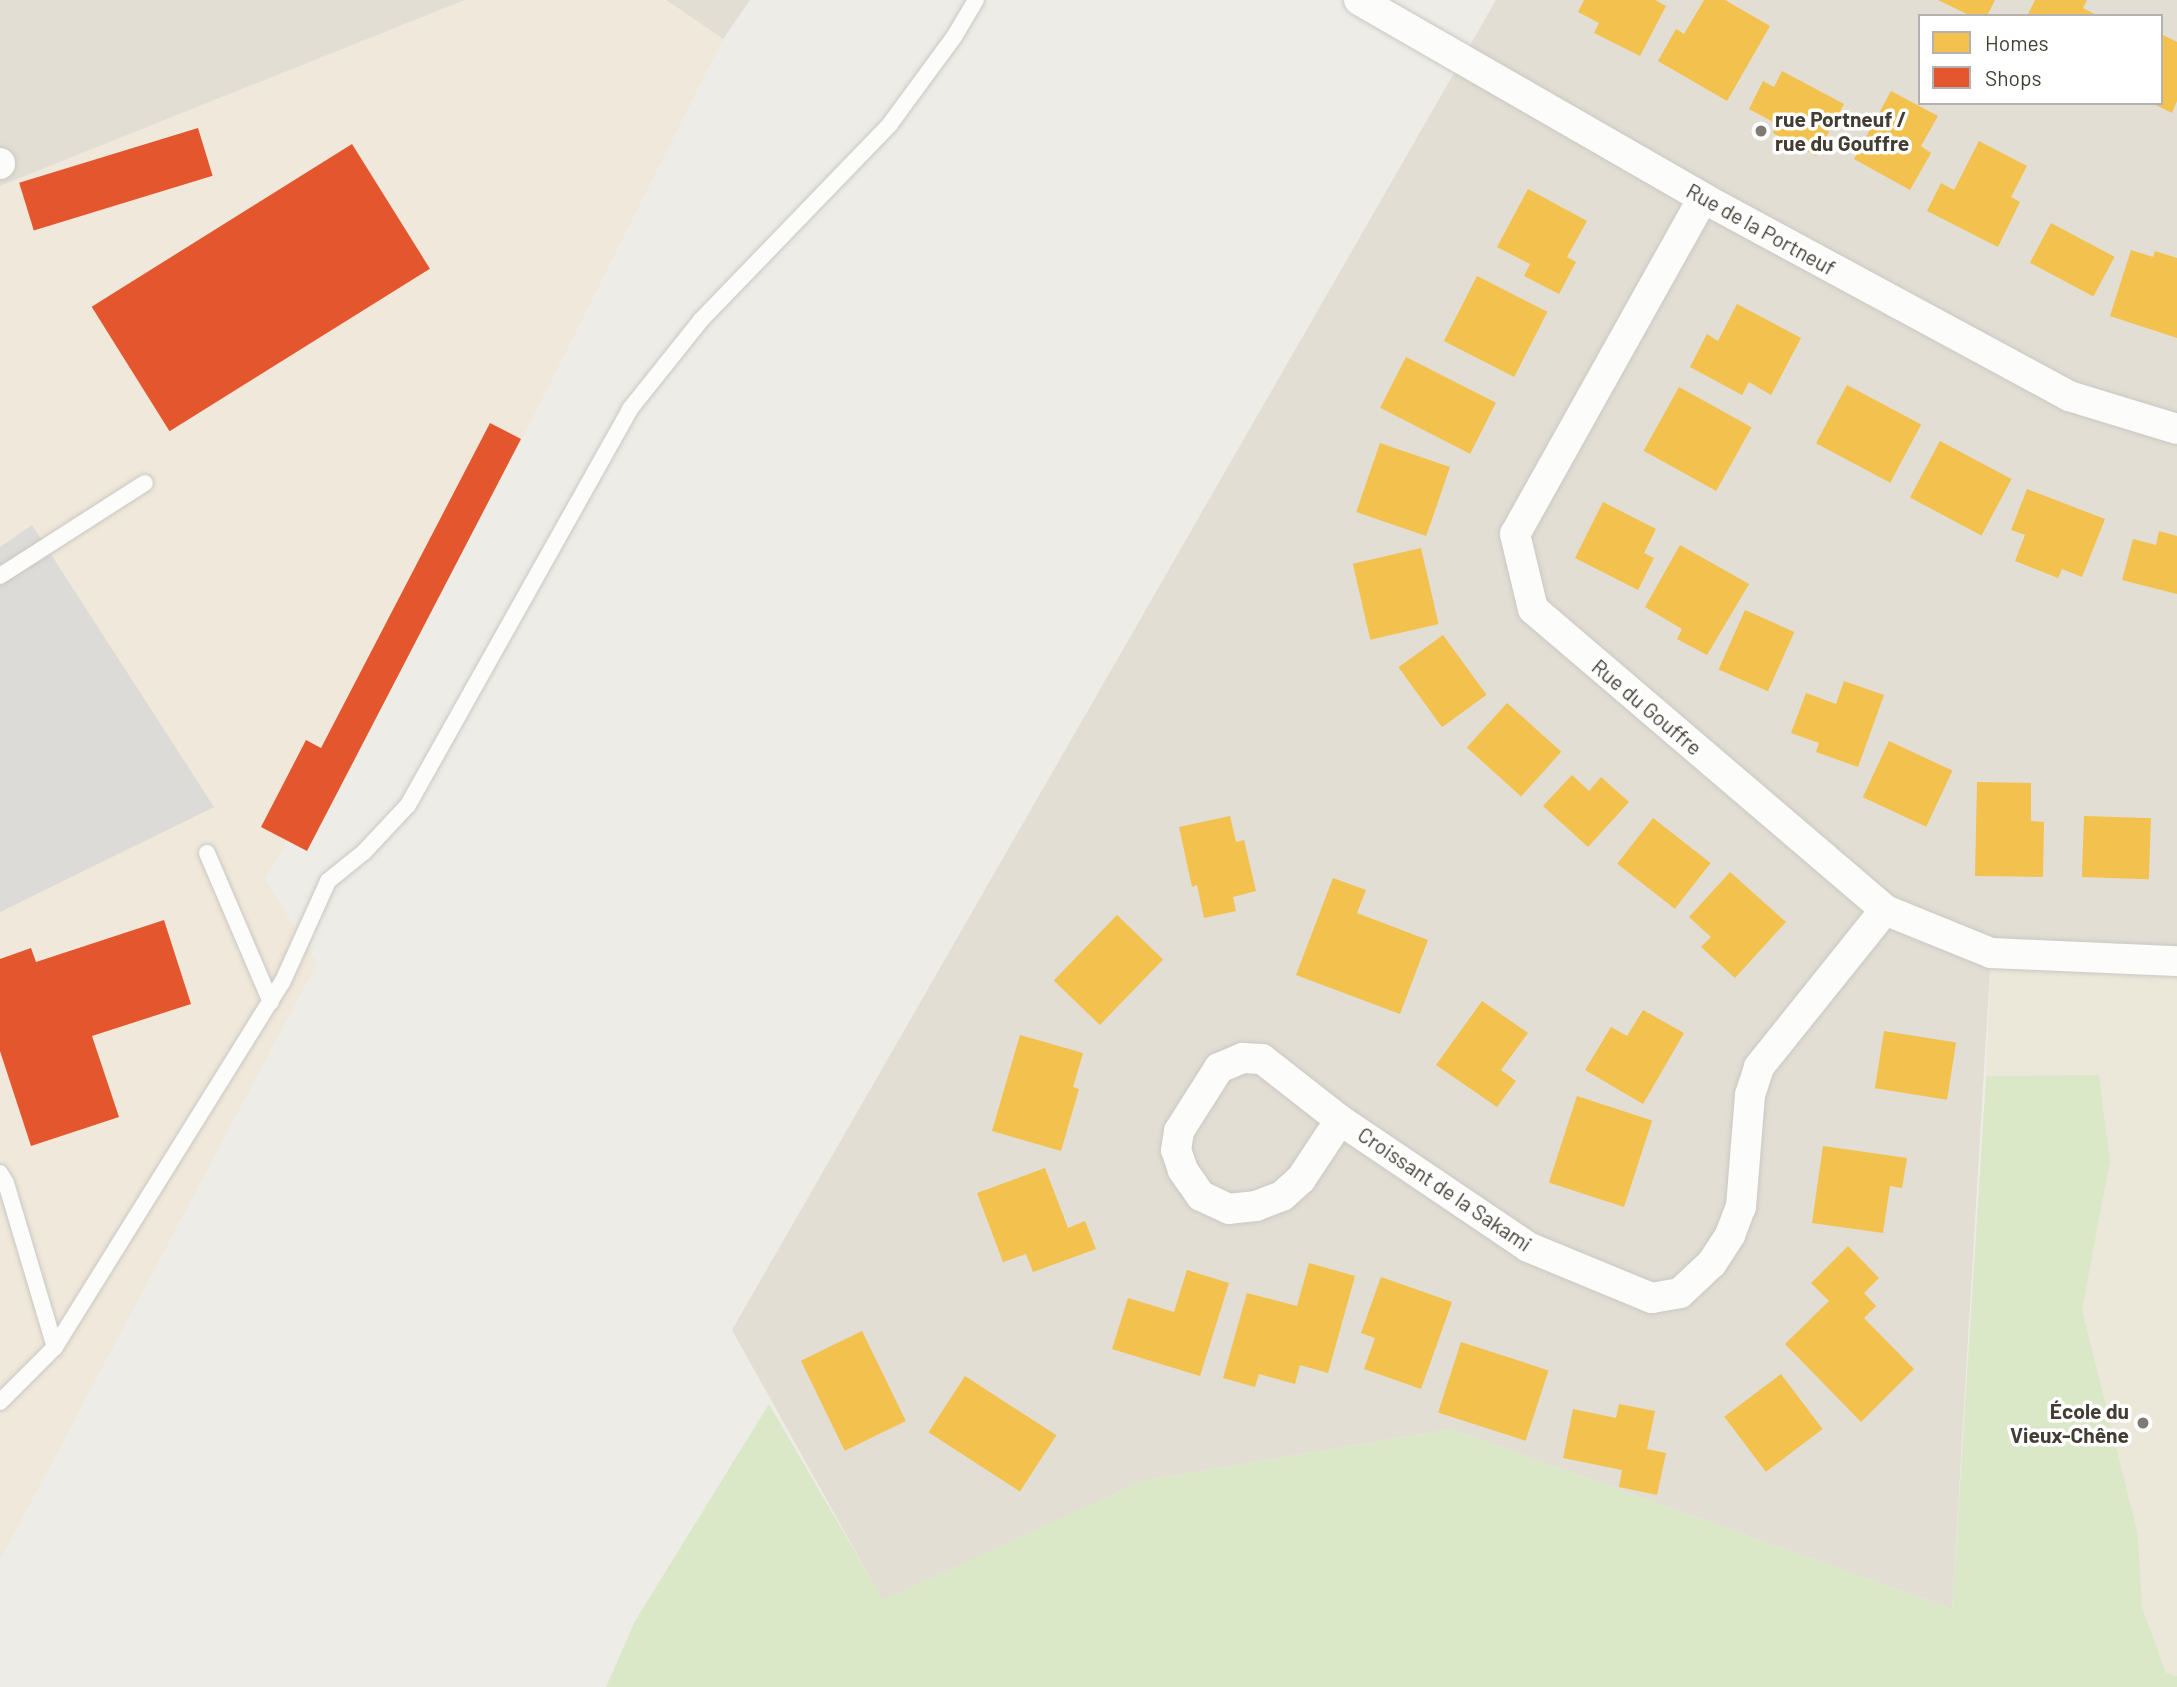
<!DOCTYPE html>
<html>
<head>
<meta charset="utf-8">
<style>
	body { margin:0 }
	#map { position:relative; width:2177px; height:1687px; overflow:hidden; background:#eeece7; font-family:Barlow,sans-serif }
	div>[style] { position:absolute }
	.residential>* { inset:0; background:#e2ded4 }
	.commercial>* { inset:0; background:#f0e8da }
	.education>* { inset:0; background:#ebe7d9 }
	.green>* { inset:0; background:#dae8c8 }
	.parking>* { inset:0; background:#dddbd7 }
	.homes>* { inset:0; background:#f2c14e; transform-origin:0 0 }
	.shops>* { inset:0; background:#e4572e; transform-origin:0 0 }
	.roads { filter:drop-shadow(0 0 2px #cac8c3) drop-shadow(0 0 2px #cac8c3) }
	.service>* { height:16px; margin:-8px; padding:0 8px; transform-origin:8px; border-radius:8px; background:#fcfcfb }
	.minor>* { height:30px; margin:-15px; padding:0 15px; transform-origin:15px; border-radius:15px; background:#fcfcfb }
	.dots>* { width:19px; height:19px; translate:-50% -50%; box-sizing:border-box; border:4px solid #fff; border-radius:50% }
	span { translate:-50% -50%; white-space:nowrap; text-align:center; line-height:1.15; -webkit-text-stroke:7px #fff; paint-order:stroke }
	.poi-label { font-size:21px; color:#433d34; font-weight:700 }
	.left { translate:0 -50%; text-align:left }
	.right { translate:-100% -50%; text-align:right }
	.street-label { font-size:21px; color:#433d34 }
	.legend { position:absolute; left:1918px; top:14px; width:245px; height:91px; box-sizing:border-box; background:#fff; border:2px solid #b4b1ae; margin:0; padding:9px 12px; list-style:none; font-size:21px; color:#433d34 }
	.legend li { display:flex; align-items:center; gap:14px; height:35px }
	.legend b { width:35px; border:2px solid #b4b1ae }
</style>
</head>
<body>
<div id="map">
	<div class="residential">
		<div style="clip-path:polygon(0 0,465px 0,0 186px)"></div>
		<div style="clip-path:polygon(666px 0,750px 0,723px 39px)"></div>
		<div style="clip-path:polygon(evenodd,1496px 0,2177px 0,2177px 949px,1991px 953px,1952px 1609px,1451px 1429px,1142px 1481px,883px 1601px,732px 1330px,1496px 0,1920px 16px,2161px 16px,2161px 103px,1920px 103px,1920px 16px)"></div>
	</div>
	<div class="commercial">
		<div style="clip-path:polygon(465px 0,666px 0,723px 39px,523px 437px,265px 879px,317px 963px,0 1560px,0 186px)"></div>
	</div>
	<div class="education">
		<div style="clip-path:polygon(1991px 953px,2177px 961px,2177px 1676px,2166px 1674px,2142px 1607px,2138px 1535px,2082px 1310px,2110px 1161px,2099px 1075px,1986px 1076px)"></div>
	</div>
	<div class="green">
		<div style="clip-path:polygon(2099px 1075px,2110px 1161px,2082px 1310px,2138px 1535px,2142px 1607px,2166px 1673px,2177px 1676px,2177px 1687px,606px 1687px,635px 1621px,769px 1404px,883px 1600px,1142px 1481px,1451px 1429px,1952px 1609px,1986px 1076px)"></div>
	</div>
	<div class="parking">
		<div style="clip-path:polygon(32px 525px,214px 807px,0 912px,0 547px)"></div>
	</div>
	<div class="homes">
		<div style="clip-path:polygon(1584px 0,1655px 0,1666px 6px,1640px 56px,1594px 33px,1599px 23px,1578px 12px)"></div>
		<div style="clip-path:polygon(1704px 0,1725px 0,1770px 26px,1727px 101px,1658px 61px,1676px 29px,1684px 34px)"></div>
		<div style="clip-path:polygon(1938px 0,1995px 0,1987px 16px,1971px 16px)"></div>
		<div style="clip-path:polygon(2035px 0,2087px 0,2083px 8px,2098px 16px,2027px 16px)"></div>
		<div style="clip-path:polygon(2161px 34px,2177px 42px,2177px 101px,2172px 113px,2152px 103px,2161px 103px)"></div>
		<div style="clip-path:polygon(1782px 71px,1844px 104px,1816px 156px,1773px 133px,1777px 124px,1749px 109px,1763px 81px,1774px 87px)"></div>
		<div style="clip-path:polygon(1891px 91px,1938px 116px,1921px 146px,1931px 153px,1910px 190px,1854px 159px)"></div>
		<div style="clip-path:polygon(1979px 141px,2027px 166px,2011px 197px,2020px 202px,1998px 247px,1927px 211px,1941px 183px,1954px 190px)"></div>
		<div style="clip-path:polygon(1528px 189px,1587px 221px,1567px 257px,1576px 262px,1559px 294px,1524px 276px,1530px 264px,1497px 247px)"></div>
		<div style="left:2051px;top:223px;width:72px;height:45px;rotate:28deg"></div>
		<div style="clip-path:polygon(2131px 250px,2153px 257px,2155px 251px,2177px 258px,2177px 338px,2110px 316px)"></div>
		<div style="left:1477px;top:276px;width:79px;height:73px;rotate:27deg"></div>
		<div style="clip-path:polygon(1737px 304px,1801px 338px,1771px 395px,1749px 382px,1742px 395px,1690px 367px,1707px 334px,1718px 341px)"></div>
		<div style="left:1406px;top:357px;width:101px;height:57px;rotate:27deg"></div>
		<div style="left:1847px;top:385px;width:84px;height:66px;rotate:28deg"></div>
		<div style="left:1679px;top:387px;width:83px;height:73px;rotate:29deg"></div>
		<div style="left:1940px;top:441px;width:81px;height:64px;rotate:28deg"></div>
		<div style="left:1380px;top:443px;width:74px;height:73px;rotate:19deg"></div>
		<div style="clip-path:polygon(2027px 489px,2105px 519px,2082px 577px,2062px 569px,2058px 578px,2015px 561px,2025px 535px,2011px 530px)"></div>
		<div style="clip-path:polygon(1603px 502px,1656px 529px,1644px 553px,1654px 558px,1638px 590px,1575px 558px)"></div>
		<div style="clip-path:polygon(2159px 531px,2177px 536px,2177px 594px,2122px 580px,2133px 539px,2156px 545px)"></div>
		<div style="clip-path:polygon(1680px 545px,1749px 584px,1707px 655px,1677px 639px,1682px 629px,1645px 607px)"></div>
		<div style="left:1421px;top:548px;width:78px;height:70px;rotate:77deg"></div>
		<div style="left:1745px;top:610px;width:54px;height:65px;rotate:24deg"></div>
		<div style="left:1443px;top:635px;width:74px;height:55px;rotate:54deg"></div>
		<div style="clip-path:polygon(1844px 681px,1884px 695px,1858px 767px,1816px 752px,1819px 743px,1791px 733px,1806px 693px,1836px 704px)"></div>
		<div style="left:1507px;top:703px;width:73px;height:60px;rotate:42deg"></div>
		<div style="left:1889px;top:741px;width:70px;height:62px;rotate:25deg"></div>
		<div style="clip-path:polygon(1572px 775px,1589px 791px,1601px 777px,1629px 802px,1588px 847px,1543px 806px)"></div>
		<div style="clip-path:polygon(1977px 782px,2031px 783px,2031px 821px,2044px 822px,2043px 877px,1975px 876px)"></div>
		<div style="clip-path:polygon(1230px 816px,1236px 842px,1244px 840px,1256px 891px,1233px 897px,1236px 911px,1204px 918px,1197px 885px,1192px 887px,1179px 827px)"></div>
		<div style="left:2084px;top:816px;width:67px;height:61px;rotate:2deg"></div>
		<div style="left:1653px;top:818px;width:73px;height:58px;rotate:38deg"></div>
		<div style="clip-path:polygon(1730px 872px,1786px 922px,1735px 978px,1701px 947px,1711px 937px,1689px 917px)"></div>
		<div style="clip-path:polygon(1333px 878px,1366px 890px,1357px 913px,1428px 940px,1400px 1014px,1296px 975px)"></div>
		<div style="left:1117px;top:915px;width:64px;height:91px;rotate:44deg"></div>
		<div style="clip-path:polygon(1482px 1001px,1528px 1033px,1501px 1070px,1516px 1081px,1497px 1107px,1436px 1065px)"></div>
		<div style="clip-path:polygon(1643px 1010px,1684px 1033px,1643px 1104px,1585px 1070px,1611px 1027px,1627px 1036px)"></div>
		<div style="left:1884px;top:1031px;width:73px;height:58px;rotate:9deg"></div>
		<div style="clip-path:polygon(1020px 1035px,1083px 1053px,1073px 1087px,1079px 1089px,1061px 1151px,992px 1131px)"></div>
		<div style="left:1577px;top:1096px;width:79px;height:91px;rotate:18deg"></div>
		<div style="clip-path:polygon(1823px 1146px,1907px 1158px,1902px 1188px,1890px 1186px,1883px 1233px,1812px 1223px)"></div>
		<div style="clip-path:polygon(1045px 1168px,1068px 1228px,1085px 1221px,1096px 1249px,1033px 1272px,1026px 1254px,1003px 1262px,977px 1193px)"></div>
		<div style="clip-path:polygon(1848px 1246px,1879px 1278px,1864px 1293px,1876px 1306px,1864px 1318px,1914px 1369px,1861px 1422px,1785px 1344px,1829px 1301px,1811px 1283px)"></div>
		<div style="clip-path:polygon(1309px 1263px,1355px 1276px,1328px 1373px,1300px 1365px,1295px 1384px,1259px 1374px,1255px 1387px,1223px 1378px,1247px 1293px,1297px 1306px)"></div>
		<div style="clip-path:polygon(1187px 1270px,1229px 1283px,1200px 1376px,1112px 1349px,1128px 1298px,1174px 1312px)"></div>
		<div style="clip-path:polygon(1381px 1277px,1452px 1302px,1421px 1389px,1364px 1369px,1375px 1338px,1361px 1333px)"></div>
		<div style="left:862px;top:1331px;width:100px;height:68px;rotate:64deg"></div>
		<div style="left:1461px;top:1342px;width:92px;height:74px;rotate:18deg"></div>
		<div style="left:1781px;top:1374px;width:69px;height:71px;rotate:53deg"></div>
		<div style="left:965px;top:1376px;width:109px;height:67px;rotate:33deg"></div>
		<div style="clip-path:polygon(1619px 1404px,1655px 1411px,1647px 1449px,1666px 1453px,1657px 1495px,1619px 1487px,1622px 1470px,1563px 1458px,1573px 1409px,1616px 1418px)"></div>
	</div>
	<div class="shops">
		<div style="left:198px;top:128px;width:50px;height:187px;rotate:73deg"></div>
		<div style="left:352px;top:144px;width:147px;height:307px;rotate:58deg"></div>
		<div style="clip-path:polygon(490px 423px,521px 439px,307px 851px,261px 827px,306px 740px,321px 748px)"></div>
		<div style="clip-path:polygon(164px 920px,191px 1004px,92px 1036px,119px 1117px,31px 1146px,0 1051px,0 959px,31px 948px,36px 962px)"></div>
	</div>
	<div class="roads">
		<div class="service">
			<div style="left:0;top:576px;width:172px;rotate:-32.7deg"></div>
			<div style="left:207px;top:853px;width:162px;rotate:66.8deg"></div>
			<div style="left:0;top:1173px;width:12px;rotate:59deg"></div>
			<div style="left:6px;top:1183px;width:171px;rotate:73.4deg"></div>
			<div style="left:0;top:1402px;width:78px;rotate:-45deg"></div>
			<div style="left:55px;top:1347px;width:429px;rotate:-58.1deg"></div>
			<div style="left:282px;top:983px;width:112px;rotate:-65.7deg"></div>
			<div style="left:328px;top:881px;width:46px;rotate:-38.9deg"></div>
			<div style="left:364px;top:852px;width:64px;rotate:-46.9deg"></div>
			<div style="left:408px;top:805px;width:454px;rotate:-60.7deg"></div>
			<div style="left:630px;top:409px;width:114px;rotate:-51.4deg"></div>
			<div style="left:701px;top:320px;width:272px;rotate:-46deg"></div>
			<div style="left:890px;top:124px;width:108px;rotate:-53.7deg"></div>
			<div style="left:954px;top:37px;width:43px;rotate:-59.3deg"></div>
		</div>
		<div class="minor">
			<div style="left:1359px;top:0;width:397px;rotate:29.9deg"></div>
			<div style="left:1703px;top:198px;width:416px;rotate:28.4deg"></div>
			<div style="left:2069px;top:396px;width:113px;rotate:17deg"></div>
			<div style="left:0;top:163px;width:1px;rotate:90deg"></div>
			<div style="left:1703px;top:198px;width:385px;rotate:119.2deg"></div>
			<div style="left:1515px;top:534px;width:77px;rotate:76.5deg"></div>
			<div style="left:1533px;top:609px;width:463px;rotate:40.5deg"></div>
			<div style="left:1885px;top:910px;width:114px;rotate:22.1deg"></div>
			<div style="left:1991px;top:953px;width:186px;rotate:2.5deg"></div>
			<div style="left:1340px;top:1120px;width:71px;rotate:123.5deg"></div>
			<div style="left:1301px;top:1179px;width:25px;rotate:138deg"></div>
			<div style="left:1282px;top:1196px;width:28px;rotate:159deg"></div>
			<div style="left:1256px;top:1206px;width:27px;rotate:174deg"></div>
			<div style="left:1229px;top:1209px;width:31px;rotate:-155deg"></div>
			<div style="left:1201px;top:1196px;width:32px;rotate:-125deg"></div>
			<div style="left:1183px;top:1170px;width:21px;rotate:-109deg"></div>
			<div style="left:1176px;top:1150px;width:19px;rotate:-81deg"></div>
			<div style="left:1179px;top:1131px;width:75px;rotate:-57.6deg"></div>
			<div style="left:1219px;top:1068px;width:26px;rotate:-23deg"></div>
			<div style="left:1243px;top:1058px;width:19px;rotate:3deg"></div>
			<div style="left:1262px;top:1059px;width:99px;rotate:38deg"></div>
			<div style="left:1340px;top:1120px;width:227px;rotate:34deg"></div>
			<div style="left:1528px;top:1247px;width:134px;rotate:22.4deg"></div>
			<div style="left:1652px;top:1298px;width:28px;rotate:-10deg"></div>
			<div style="left:1680px;top:1293px;width:44px;rotate:-43.2deg"></div>
			<div style="left:1712px;top:1263px;width:33px;rotate:-57deg"></div>
			<div style="left:1730px;top:1235px;width:30px;rotate:-69deg"></div>
			<div style="left:1741px;top:1207px;width:112px;rotate:-85.4deg"></div>
			<div style="left:1750px;top:1095px;width:29px;rotate:-72deg"></div>
			<div style="left:1759px;top:1067px;width:201px;rotate:-51.3deg"></div>
		</div>
	</div>
	<div class="dots">
		<div style="left:1761px;top:131px;background:#7f7a73"></div>
		<div style="left:2143px;top:1423px;background:#7f7a73"></div>
	</div>
	<div class="poi-label">
		<span class="left" style="left:1775px;top:131px">rue Portneuf /<br>rue du Gouffre</span>
		<span class="right" style="left:2129px;top:1423px">École du<br>Vieux-Chêne</span>
	</div>
	<div class="street-label">
		<span style="left:1761px;top:229px;rotate:29deg">Rue de la Portneuf</span>
		<span style="left:1647px;top:707px;rotate:40deg">Rue du Gouffre</span>
		<span style="left:1445px;top:1189px;rotate:34deg">Croissant de la Sakami</span>
	</div>
	<ul class="legend">
	<li><b style="height:19px;background:#f2c14e"></b>Homes</li>
	<li><b style="height:19px;background:#e4572e"></b>Shops</li>
	</ul>
</div>
</body>
</html>
